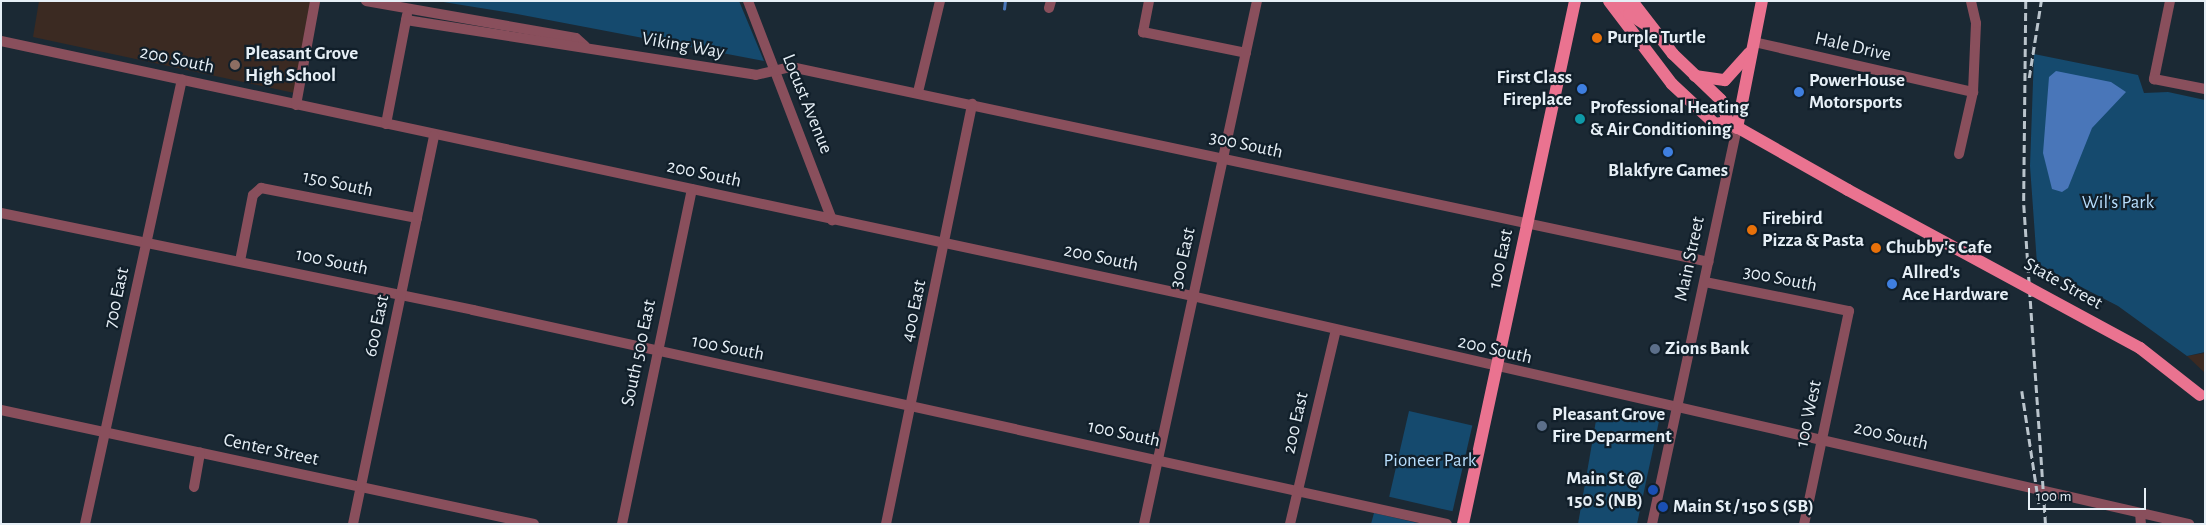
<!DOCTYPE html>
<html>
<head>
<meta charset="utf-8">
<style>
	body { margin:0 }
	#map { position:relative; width:2206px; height:525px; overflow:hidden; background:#1b2934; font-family:"Alegreya Sans",sans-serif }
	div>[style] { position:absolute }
	.education>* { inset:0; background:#3b2a22 }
	.green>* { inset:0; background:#154a6e; transform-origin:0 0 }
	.water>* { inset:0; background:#4976b9 }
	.stream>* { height:2.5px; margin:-1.25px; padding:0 1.25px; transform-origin:1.25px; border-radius:1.25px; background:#4976b9 }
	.minor>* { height:10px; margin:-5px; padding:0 5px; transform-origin:5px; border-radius:5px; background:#894f5c }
	.major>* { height:12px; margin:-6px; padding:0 6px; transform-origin:6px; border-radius:6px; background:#ea7390 }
	.rail>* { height:2.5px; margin-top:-1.25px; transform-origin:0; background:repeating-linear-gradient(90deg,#bac4cc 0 8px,transparent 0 12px) }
	.major-bridge>* { height:12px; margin:-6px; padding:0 6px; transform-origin:6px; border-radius:6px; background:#ea7390 }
	.dots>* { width:14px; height:14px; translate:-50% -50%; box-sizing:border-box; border:2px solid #111f2a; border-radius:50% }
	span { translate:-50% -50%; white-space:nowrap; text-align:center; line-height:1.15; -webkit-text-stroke:4.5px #111f2a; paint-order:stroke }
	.poi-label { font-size:19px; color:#e6eff6; font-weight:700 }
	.left { translate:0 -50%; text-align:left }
	.right { translate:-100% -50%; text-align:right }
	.street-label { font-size:19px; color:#e6eff6 }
	.park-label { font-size:19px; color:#b8defd }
	.frame { position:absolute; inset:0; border:2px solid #e6eff6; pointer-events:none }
	.scale { position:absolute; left:2028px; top:488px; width:118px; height:22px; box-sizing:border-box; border:2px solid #e6eff6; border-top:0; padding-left:6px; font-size:15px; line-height:18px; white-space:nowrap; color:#e6eff6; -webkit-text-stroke:4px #111f2a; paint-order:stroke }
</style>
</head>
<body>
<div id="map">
	<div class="education">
		<div style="clip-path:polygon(39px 1px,320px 1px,299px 94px,33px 37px)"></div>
		<div style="clip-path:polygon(2205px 353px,2205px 373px,2187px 356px)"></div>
	</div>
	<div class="green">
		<div style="clip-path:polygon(437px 1px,739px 1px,764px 61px,517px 14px)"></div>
		<div style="clip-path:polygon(2034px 54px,2138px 75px,2144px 93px,2168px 92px,2205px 100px,2205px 352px,2187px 356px,2118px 306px,2037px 264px,2030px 166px)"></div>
		<div style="clip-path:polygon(1598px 409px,1659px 421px,1637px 524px,1578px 524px)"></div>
		<div style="left:1409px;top:411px;width:65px;height:88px;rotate:13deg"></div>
		<div style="clip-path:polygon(1374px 513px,1422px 524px,1371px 524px)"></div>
	</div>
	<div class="water">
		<div style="clip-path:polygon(2056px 71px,2111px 82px,2126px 92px,2092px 128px,2068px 188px,2062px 192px,2052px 189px,2043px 153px,2049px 77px)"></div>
	</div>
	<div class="stream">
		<div style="left:1004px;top:9px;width:8px;rotate:-83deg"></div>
	</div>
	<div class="minor">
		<div style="left:366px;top:1px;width:213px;rotate:10deg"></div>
		<div style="left:576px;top:38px;width:12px;rotate:42deg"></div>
		<div style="left:748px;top:1px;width:235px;rotate:69deg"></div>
		<div style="left:1149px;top:1px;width:32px;rotate:101deg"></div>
		<div style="left:1143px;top:32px;width:105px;rotate:11.5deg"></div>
		<div style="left:2170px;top:1px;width:80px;rotate:101.6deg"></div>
		<div style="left:2154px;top:79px;width:52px;rotate:11.1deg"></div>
		<div style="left:1049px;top:8px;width:7px;rotate:-74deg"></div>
		<div style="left:406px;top:20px;width:354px;rotate:8.9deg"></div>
		<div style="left:756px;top:75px;width:36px;rotate:-13deg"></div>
		<div style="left:791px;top:67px;width:938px;rotate:11.99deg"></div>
		<div style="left:1px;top:41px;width:1218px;rotate:12.08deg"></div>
		<div style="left:1192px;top:296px;width:1023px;rotate:12.88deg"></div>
		<div style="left:1754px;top:42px;width:225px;rotate:12.9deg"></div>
		<div style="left:918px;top:92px;width:94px;rotate:-76.4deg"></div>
		<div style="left:296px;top:105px;width:106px;rotate:-79.6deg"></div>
		<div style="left:386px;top:124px;width:111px;rotate:-79.1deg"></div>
		<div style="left:1959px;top:154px;width:64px;rotate:-77.3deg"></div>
		<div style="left:1973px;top:92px;width:69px;rotate:-87.5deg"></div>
		<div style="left:1976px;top:23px;width:23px;rotate:-103deg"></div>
		<div style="left:1px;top:213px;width:482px;rotate:11.6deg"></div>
		<div style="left:473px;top:310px;width:997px;rotate:12.39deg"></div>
		<div style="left:240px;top:261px;width:67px;rotate:-78.9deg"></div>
		<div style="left:253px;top:195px;width:11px;rotate:-41deg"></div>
		<div style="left:261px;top:188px;width:159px;rotate:10.9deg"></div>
		<div style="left:1705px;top:282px;width:147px;rotate:11.4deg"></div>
		<div style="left:1849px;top:311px;width:218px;rotate:101.9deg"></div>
		<div style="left:1px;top:410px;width:545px;rotate:12.07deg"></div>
		<div style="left:194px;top:487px;width:35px;rotate:-80deg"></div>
		<div style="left:2140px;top:513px;width:11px;rotate:85deg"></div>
		<div style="left:85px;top:524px;width:455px;rotate:-77.7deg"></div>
		<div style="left:353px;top:524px;width:397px;rotate:-78.2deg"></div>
		<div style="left:622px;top:524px;width:342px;rotate:-78.2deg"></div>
		<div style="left:886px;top:524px;width:429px;rotate:-78.4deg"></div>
		<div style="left:1144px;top:524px;width:535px;rotate:-77.81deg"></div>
		<div style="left:1290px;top:524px;width:199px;rotate:-76.7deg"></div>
		<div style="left:1652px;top:524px;width:405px;rotate:-77.9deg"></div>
	</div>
	<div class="major">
		<div style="left:1609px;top:1px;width:104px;rotate:52.8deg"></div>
		<div style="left:1672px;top:84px;width:59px;rotate:42.9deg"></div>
		<div style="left:1715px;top:124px;width:13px;rotate:-9deg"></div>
		<div style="left:1621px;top:1px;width:15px;rotate:58deg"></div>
		<div style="left:1629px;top:14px;width:19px;rotate:32deg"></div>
		<div style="left:1632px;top:1px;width:67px;rotate:52.3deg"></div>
		<div style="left:1673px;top:54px;width:66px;rotate:43.8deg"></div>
		<div style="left:1721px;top:100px;width:23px;rotate:72deg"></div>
		<div style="left:1695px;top:76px;width:30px;rotate:8deg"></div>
		<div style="left:1725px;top:80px;width:36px;rotate:-48deg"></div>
		<div style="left:1728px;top:122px;width:138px;rotate:29.5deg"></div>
		<div style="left:1737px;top:128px;width:129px;rotate:-78.9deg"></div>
		<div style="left:1463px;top:524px;width:535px;rotate:-77.91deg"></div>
	</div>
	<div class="rail">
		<div style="left:2026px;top:1px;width:204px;rotate:90.6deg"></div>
		<div style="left:2024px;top:205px;width:320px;rotate:86.1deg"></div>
		<div style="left:2029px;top:78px;width:78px;rotate:-81.1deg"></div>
		<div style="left:2022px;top:391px;width:114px;rotate:81.4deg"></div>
	</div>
	<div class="major-bridge">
		<div style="left:1848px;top:190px;width:332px;rotate:28.4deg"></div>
		<div style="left:2140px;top:348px;width:76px;rotate:38.1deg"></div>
	</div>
	<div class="dots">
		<div style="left:1597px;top:38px;background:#e8710a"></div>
		<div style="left:235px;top:65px;background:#8d6e63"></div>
		<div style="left:1582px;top:89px;background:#3f7fe0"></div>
		<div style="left:1799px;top:92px;background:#3f7fe0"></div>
		<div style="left:1580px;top:119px;background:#0f9aa8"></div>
		<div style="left:1668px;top:152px;background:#3f7fe0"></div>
		<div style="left:1752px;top:230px;background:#e8710a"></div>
		<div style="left:1876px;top:248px;background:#e8710a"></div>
		<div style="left:1892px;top:284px;background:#3f7fe0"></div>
		<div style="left:1655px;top:349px;background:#5c6f8a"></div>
		<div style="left:1542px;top:426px;background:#5c6f8a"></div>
		<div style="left:1653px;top:490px;background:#1a4fb4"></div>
		<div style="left:1663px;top:507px;background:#1a4fb4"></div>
	</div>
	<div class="poi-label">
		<span class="left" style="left:1607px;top:38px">Purple Turtle</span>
		<span class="left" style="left:245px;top:65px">Pleasant Grove<br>High School</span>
		<span class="right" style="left:1572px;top:89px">First Class<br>Fireplace</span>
		<span class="left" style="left:1809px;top:92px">PowerHouse<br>Motorsports</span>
		<span class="left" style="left:1590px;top:119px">Professional Heating<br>&amp; Air Conditioning</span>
		<span style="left:1668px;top:171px">Blakfyre Games</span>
		<span class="left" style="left:1762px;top:230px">Firebird<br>Pizza &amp; Pasta</span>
		<span class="left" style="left:1886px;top:248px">Chubby's Cafe</span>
		<span class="left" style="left:1902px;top:284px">Allred's<br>Ace Hardware</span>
		<span class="left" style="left:1665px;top:349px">Zions Bank</span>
		<span class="left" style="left:1552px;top:426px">Pleasant Grove<br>Fire Deparment</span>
		<span class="right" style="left:1643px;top:490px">Main St @<br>150 S (NB)</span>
		<span class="left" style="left:1673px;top:507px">Main St / 150 S (SB)</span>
	</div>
	<div class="street-label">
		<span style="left:683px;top:46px;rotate:10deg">Viking Way</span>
		<span style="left:1853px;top:47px;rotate:13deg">Hale Drive</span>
		<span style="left:177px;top:60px;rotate:12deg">200 South</span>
		<span style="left:807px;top:104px;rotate:68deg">Locust Avenue</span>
		<span style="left:1246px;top:145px;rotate:12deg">300 South</span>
		<span style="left:704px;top:174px;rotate:12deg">200 South</span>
		<span style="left:338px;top:184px;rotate:12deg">150 South</span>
		<span style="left:1101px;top:258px;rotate:12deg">200 South</span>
		<span style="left:1183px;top:258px;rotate:-77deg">300 East</span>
		<span style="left:1501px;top:259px;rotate:-78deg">100 East</span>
		<span style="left:1690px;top:259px;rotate:-78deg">Main Street</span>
		<span style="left:332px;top:262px;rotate:12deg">100 South</span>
		<span style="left:1780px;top:279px;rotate:11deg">300 South</span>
		<span style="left:2063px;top:284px;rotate:29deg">State Street</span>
		<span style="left:117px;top:298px;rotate:-78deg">700 East</span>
		<span style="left:914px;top:311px;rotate:-78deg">400 East</span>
		<span style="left:377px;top:326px;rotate:-78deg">600 East</span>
		<span style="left:728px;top:348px;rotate:11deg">100 South</span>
		<span style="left:1495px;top:350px;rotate:13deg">200 South</span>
		<span style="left:639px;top:353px;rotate:-78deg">South 500 East</span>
		<span style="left:1809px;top:414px;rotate:-78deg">100 West</span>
		<span style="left:1296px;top:423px;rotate:-77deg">200 East</span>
		<span style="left:1124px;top:434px;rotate:12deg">100 South</span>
		<span style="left:1891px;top:436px;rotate:13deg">200 South</span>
		<span style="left:271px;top:450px;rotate:12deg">Center Street</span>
	</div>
	<div class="park-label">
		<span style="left:2118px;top:203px">Wil's Park</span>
		<span style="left:1430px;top:461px">Pioneer Park</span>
	</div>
	<div class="frame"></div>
	<div class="scale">100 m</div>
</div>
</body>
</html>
